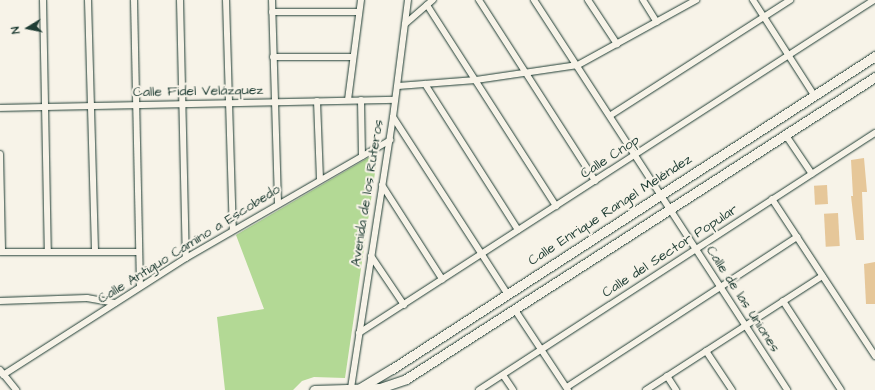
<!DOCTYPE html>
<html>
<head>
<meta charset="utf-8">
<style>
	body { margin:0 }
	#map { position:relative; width:875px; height:390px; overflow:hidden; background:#f7f3e8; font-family:"Architects Daughter",sans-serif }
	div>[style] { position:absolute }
	.green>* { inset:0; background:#b3d995 }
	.building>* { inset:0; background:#e6c799; transform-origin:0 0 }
	.roads { filter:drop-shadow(0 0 1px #1f3d34) drop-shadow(0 0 1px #1f3d34) }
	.street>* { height:6px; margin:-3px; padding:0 3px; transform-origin:3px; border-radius:3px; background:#f7f3e8 }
	.secondary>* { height:9px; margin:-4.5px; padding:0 4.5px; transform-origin:4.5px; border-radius:4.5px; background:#f7f3e8 }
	span { translate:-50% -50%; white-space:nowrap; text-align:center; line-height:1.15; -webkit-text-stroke:4px #f7f3e8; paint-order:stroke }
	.street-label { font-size:14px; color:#1f3d34 }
	.north { position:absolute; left:8px; top:8px; width:40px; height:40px; -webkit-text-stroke:3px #f7f3e8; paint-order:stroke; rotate:260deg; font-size:11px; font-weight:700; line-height:16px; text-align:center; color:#1f3d34 }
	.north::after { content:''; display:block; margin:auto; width:14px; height:18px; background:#1f3d34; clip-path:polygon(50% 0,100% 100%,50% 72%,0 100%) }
</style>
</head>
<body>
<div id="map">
	<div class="green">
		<div style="clip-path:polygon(378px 152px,345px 378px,314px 377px,302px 381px,293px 390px,225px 390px,217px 317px,264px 309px,236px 235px)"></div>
	</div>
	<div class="building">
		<div style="clip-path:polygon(864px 158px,867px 192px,862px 192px,864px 240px,856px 240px,851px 196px,853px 196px,851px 160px)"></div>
		<div style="left:827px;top:185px;width:19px;height:13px;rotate:87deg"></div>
		<div style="left:838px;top:213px;width:33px;height:14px;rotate:87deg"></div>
		<div style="clip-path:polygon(875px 262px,875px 304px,866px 304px,864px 264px)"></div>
	</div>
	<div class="roads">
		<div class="street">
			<div style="left:43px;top:0;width:252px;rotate:88.9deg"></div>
			<div style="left:88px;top:0;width:252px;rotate:88.4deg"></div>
			<div style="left:134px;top:0;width:286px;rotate:88.8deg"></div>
			<div style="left:180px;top:0;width:258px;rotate:88.7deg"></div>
			<div style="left:226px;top:0;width:230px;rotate:88.3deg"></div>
			<div style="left:272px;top:0;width:203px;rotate:88.3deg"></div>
			<div style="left:479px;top:0;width:215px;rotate:57.3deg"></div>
			<div style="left:534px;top:0;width:465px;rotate:57deg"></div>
			<div style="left:588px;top:0;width:53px;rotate:56.6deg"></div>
			<div style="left:643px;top:0;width:26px;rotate:58deg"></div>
			<div style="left:753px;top:0;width:113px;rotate:57.3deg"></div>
			<div style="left:427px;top:5px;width:239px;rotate:57.3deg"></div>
			<div style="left:272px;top:12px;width:87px"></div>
			<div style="left:405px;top:24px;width:37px;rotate:-41deg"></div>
			<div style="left:273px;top:57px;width:80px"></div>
			<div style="left:425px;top:84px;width:173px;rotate:57.5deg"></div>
			<div style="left:398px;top:86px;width:78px;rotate:-4.4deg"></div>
			<div style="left:476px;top:80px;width:103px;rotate:-8.4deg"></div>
			<div style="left:578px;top:65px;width:135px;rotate:-28.8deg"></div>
			<div style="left:348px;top:100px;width:101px;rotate:-82.6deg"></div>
			<div style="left:361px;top:100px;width:56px;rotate:89deg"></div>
			<div style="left:317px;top:101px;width:78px;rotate:87.8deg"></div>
			<div style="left:0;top:108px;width:395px;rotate:-1.2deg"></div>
			<div style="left:611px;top:115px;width:213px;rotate:-32.7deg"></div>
			<div style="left:393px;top:117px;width:210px;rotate:57.1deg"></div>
			<div style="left:785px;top:134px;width:48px;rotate:56deg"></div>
			<div style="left:0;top:154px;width:98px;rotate:88.8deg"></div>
			<div style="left:382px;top:185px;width:112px;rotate:57.4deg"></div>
			<div style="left:772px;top:199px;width:188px;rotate:56.7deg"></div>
			<div style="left:0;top:252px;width:138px"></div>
			<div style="left:371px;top:256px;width:59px;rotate:56deg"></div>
			<div style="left:0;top:301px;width:87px;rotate:-2deg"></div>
			<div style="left:87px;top:298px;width:28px;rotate:10deg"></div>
			<div style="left:783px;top:301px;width:106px;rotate:56.9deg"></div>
			<div style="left:515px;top:310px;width:96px;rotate:56.5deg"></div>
			<div style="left:359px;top:333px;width:613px;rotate:-32.89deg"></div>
			<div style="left:706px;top:351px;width:47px;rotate:56.3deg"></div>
			<div style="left:0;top:370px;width:26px;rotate:51deg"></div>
			<div style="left:3px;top:375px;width:217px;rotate:-32.6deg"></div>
			<div style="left:186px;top:258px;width:236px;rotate:-30deg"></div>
			<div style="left:503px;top:375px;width:18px;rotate:56deg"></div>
			<div style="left:667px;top:376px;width:17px;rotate:57deg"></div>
			<div style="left:567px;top:387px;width:275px;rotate:-33.1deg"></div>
			<div style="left:351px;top:388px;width:274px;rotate:-81.2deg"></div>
			<div style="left:393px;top:117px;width:118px;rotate:-82.7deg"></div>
			<div style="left:479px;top:390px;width:472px;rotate:-33deg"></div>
			<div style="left:646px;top:390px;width:210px;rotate:-32.9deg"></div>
		</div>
		<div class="secondary">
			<div style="left:360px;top:388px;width:37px;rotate:-31deg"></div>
			<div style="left:392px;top:369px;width:576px;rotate:-32.94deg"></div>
			<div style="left:314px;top:390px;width:66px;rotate:-1.7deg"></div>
			<div style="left:380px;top:388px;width:28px;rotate:-19deg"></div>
			<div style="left:406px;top:379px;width:558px;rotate:-32.78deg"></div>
		</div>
	</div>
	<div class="street-label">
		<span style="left:198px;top:91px;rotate:-1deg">Calle Fidel Velázquez</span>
		<span style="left:610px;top:157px;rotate:-33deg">Calle Cnop</span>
		<span style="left:367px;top:193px;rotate:-81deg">Avenida de los Ruteros</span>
		<span style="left:610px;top:210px;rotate:-33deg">Calle Enrique Rangel Meléndez</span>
		<span style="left:189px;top:244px;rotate:-32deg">Calle Antiguo Camino a Escobedo</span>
		<span style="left:670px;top:251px;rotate:-33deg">Calle del Sector Popular</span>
		<span style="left:743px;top:299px;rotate:57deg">Calle de las Uniones</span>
	</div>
	<div class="north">N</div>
</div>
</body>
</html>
